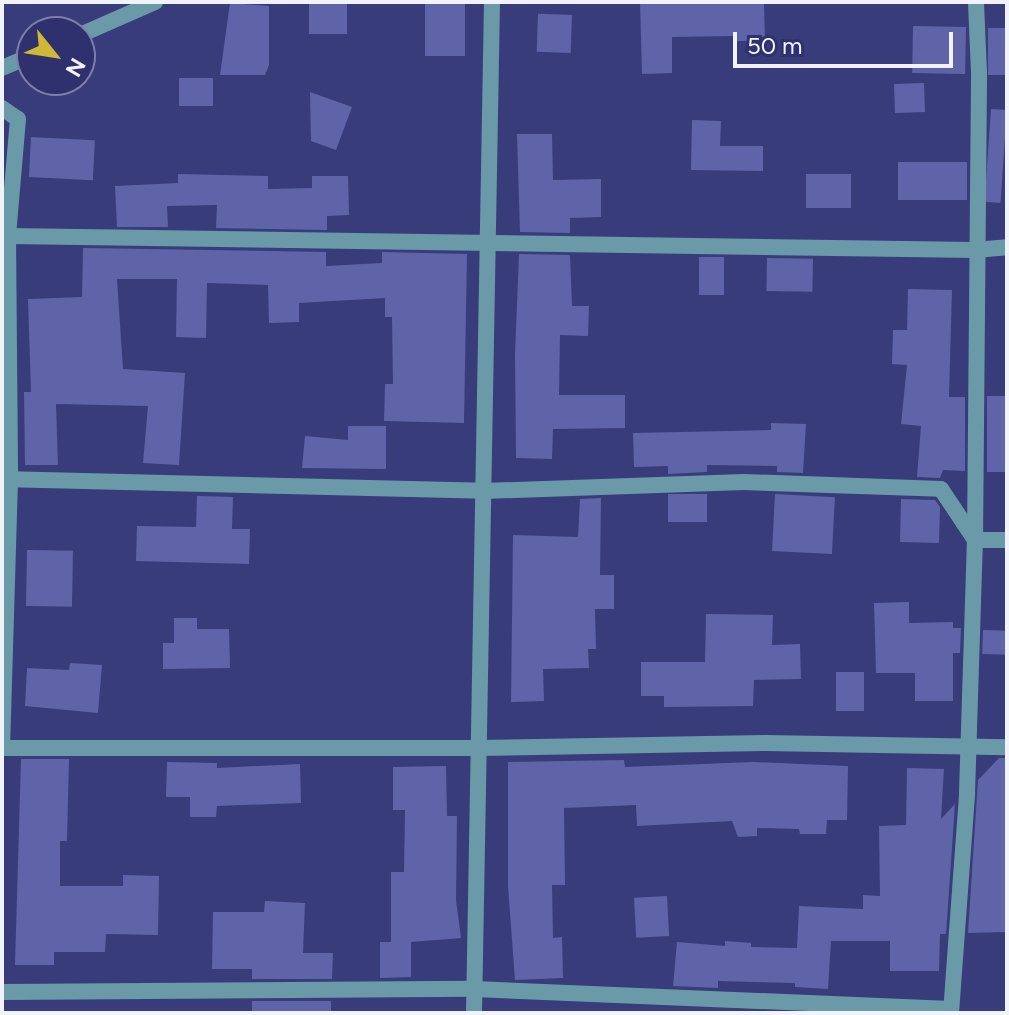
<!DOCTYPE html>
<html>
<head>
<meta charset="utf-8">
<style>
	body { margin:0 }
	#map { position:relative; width:1009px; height:1015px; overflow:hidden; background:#393c7b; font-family:Figtree,sans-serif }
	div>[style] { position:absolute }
	.building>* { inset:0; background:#5e64a7; transform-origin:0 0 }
	.minor>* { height:16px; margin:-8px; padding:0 8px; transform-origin:8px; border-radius:8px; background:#6a9aa8 }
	span { translate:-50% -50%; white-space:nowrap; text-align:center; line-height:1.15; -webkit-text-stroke:7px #2f316f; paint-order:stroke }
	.frame { position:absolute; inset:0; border:4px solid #f1f3fa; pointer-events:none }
	.north { position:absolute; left:16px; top:16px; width:80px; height:80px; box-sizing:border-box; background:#2f316f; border:2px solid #7d7fa7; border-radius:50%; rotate:120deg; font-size:22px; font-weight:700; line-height:32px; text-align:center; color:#f1f3fa }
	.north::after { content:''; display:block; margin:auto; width:28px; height:36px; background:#d0b837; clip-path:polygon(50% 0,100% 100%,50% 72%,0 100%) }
	.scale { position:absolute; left:733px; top:32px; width:220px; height:36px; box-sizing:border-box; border:4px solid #f1f3fa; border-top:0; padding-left:10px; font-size:24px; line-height:28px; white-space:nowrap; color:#f1f3fa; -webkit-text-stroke:6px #2f316f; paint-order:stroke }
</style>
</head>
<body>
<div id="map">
	<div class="building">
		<div style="left:309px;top:2px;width:38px;height:32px"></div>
		<div style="left:425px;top:2px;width:40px;height:54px"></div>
		<div style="clip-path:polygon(640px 2px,764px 3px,765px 41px,734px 41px,734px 36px,672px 37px,672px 73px,642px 74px)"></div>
		<div style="clip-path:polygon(230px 3px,269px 6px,269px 65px,265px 75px,220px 75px)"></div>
		<div style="left:572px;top:15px;width:38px;height:34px;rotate:92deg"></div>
		<div style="left:913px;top:26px;width:53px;height:47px;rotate:1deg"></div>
		<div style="left:988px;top:28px;width:19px;height:47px"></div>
		<div style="left:213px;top:78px;width:28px;height:34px;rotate:90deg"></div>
		<div style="left:924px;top:83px;width:29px;height:30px;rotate:88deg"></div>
		<div style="clip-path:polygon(310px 92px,352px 107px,336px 150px,311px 141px)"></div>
		<div style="left:991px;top:109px;width:16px;height:93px;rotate:4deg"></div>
		<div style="clip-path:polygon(692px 120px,721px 121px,720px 146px,763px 146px,763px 171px,691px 170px)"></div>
		<div style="clip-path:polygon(517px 134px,552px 134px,553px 180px,601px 179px,601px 217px,570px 218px,570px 233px,520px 232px)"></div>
		<div style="left:31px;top:137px;width:64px;height:40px;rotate:3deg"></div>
		<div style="left:967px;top:162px;width:38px;height:69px;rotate:90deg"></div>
		<div style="clip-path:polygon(178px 174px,268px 176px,268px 189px,312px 188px,312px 176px,348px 176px,349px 215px,327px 216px,327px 230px,216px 228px,217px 205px,167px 206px,168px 227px,117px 227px,115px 186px,178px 183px)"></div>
		<div style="left:806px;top:174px;width:45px;height:34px"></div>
		<div style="clip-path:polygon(83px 248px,326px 252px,326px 266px,382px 263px,382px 252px,467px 254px,464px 423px,384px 421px,385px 384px,393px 384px,392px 317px,385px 317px,385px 298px,299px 303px,299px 322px,269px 323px,268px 285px,207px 283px,206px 338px,176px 337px,177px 279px,117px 279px,123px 369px,185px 373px,179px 465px,143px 463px,148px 406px,56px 404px,58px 465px,25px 465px,24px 392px,31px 392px,28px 299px,82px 297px)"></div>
		<div style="clip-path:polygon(519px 254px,570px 255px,572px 306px,589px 306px,588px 336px,560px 335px,559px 395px,625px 395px,625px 428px,553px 429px,552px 459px,516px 458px,515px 354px)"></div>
		<div style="left:699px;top:257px;width:25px;height:38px"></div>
		<div style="left:767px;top:258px;width:46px;height:33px;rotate:1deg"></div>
		<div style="clip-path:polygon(908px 289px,952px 290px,949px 397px,965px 397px,965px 471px,943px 470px,940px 478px,917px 477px,921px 426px,901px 424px,907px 365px,892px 364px,893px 330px,907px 330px)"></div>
		<div style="left:987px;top:396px;width:20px;height:76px"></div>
		<div style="clip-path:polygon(771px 423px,806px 424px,803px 473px,777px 472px,777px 466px,707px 465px,707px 472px,668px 474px,668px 466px,634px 467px,633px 433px,771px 430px)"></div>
		<div style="clip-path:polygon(348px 426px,386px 426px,386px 469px,302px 468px,305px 436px,348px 440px)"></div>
		<div style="left:707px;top:494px;width:28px;height:39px;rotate:90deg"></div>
		<div style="left:775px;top:494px;width:60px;height:57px;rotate:3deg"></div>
		<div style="clip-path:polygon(197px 496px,233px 497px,232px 529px,250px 529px,249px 564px,136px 561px,137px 526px,196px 527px)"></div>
		<div style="clip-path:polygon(601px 498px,600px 575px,614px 575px,614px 609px,595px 609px,596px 649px,588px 649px,589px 668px,543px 669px,544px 701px,511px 702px,513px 535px,578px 537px,580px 499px)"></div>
		<div style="clip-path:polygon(901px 499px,935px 500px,940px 507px,939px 543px,900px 542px)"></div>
		<div style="left:27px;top:550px;width:46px;height:56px;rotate:1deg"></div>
		<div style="clip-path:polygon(909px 602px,909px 623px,953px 622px,953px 628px,961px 628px,960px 653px,953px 653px,953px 701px,915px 701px,915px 673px,876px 673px,874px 603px)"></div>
		<div style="clip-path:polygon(706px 614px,773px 615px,772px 645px,800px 644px,801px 679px,754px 680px,753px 706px,664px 707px,664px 696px,641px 696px,641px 662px,705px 662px)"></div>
		<div style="clip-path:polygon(174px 618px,197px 618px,197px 629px,229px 629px,230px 668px,163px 669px,163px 643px,174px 643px)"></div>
		<div style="left:983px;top:630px;width:24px;height:24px;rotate:2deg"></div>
		<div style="clip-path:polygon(70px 663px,102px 665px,98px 713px,25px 706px,27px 668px,69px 670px)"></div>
		<div style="left:836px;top:672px;width:28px;height:39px"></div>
		<div style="clip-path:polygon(999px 758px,1007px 758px,1007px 932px,968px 933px,978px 780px)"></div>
		<div style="clip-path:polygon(21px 759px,69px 759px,67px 841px,60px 841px,60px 886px,123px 886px,123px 875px,159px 876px,158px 935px,106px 934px,105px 952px,54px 952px,54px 965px,15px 965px)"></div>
		<div style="clip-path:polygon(624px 760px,625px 767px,754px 762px,848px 766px,847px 820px,827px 820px,826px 834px,800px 834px,799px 829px,757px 828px,757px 836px,738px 837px,732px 821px,637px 826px,636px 805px,564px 808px,565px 885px,552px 885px,553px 938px,562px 937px,563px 978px,515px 980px,508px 886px,508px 762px)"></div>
		<div style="clip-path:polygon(167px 762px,217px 763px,217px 768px,300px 764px,301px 803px,217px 806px,216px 817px,190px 817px,190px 797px,166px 797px)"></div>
		<div style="clip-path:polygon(446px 766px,447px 816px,457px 816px,456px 900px,461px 938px,411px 942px,411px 977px,380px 978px,380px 942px,391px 942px,391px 872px,404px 872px,405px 810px,393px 810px,393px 767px)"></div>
		<div style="clip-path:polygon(907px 768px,944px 769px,941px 819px,955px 804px,946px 934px,940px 934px,939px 971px,890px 971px,890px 941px,831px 941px,828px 989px,795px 987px,795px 983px,718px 981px,718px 988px,673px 986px,677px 942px,725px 946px,725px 941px,751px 943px,751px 947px,797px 948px,799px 906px,863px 909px,863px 895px,880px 896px,879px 826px,906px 825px)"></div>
		<div style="left:667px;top:896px;width:40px;height:33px;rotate:87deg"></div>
		<div style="clip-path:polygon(265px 901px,305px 903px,303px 953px,333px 953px,332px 979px,252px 979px,252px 969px,212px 969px,213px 912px,264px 912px)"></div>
		<div style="left:252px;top:1001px;width:79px;height:12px"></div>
	</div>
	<div class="minor">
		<div style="left:80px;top:35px;width:82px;rotate:-23.7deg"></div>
		<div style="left:2px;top:68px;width:33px;rotate:-23deg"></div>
		<div style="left:2px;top:108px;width:19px;rotate:35deg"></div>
		<div style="left:18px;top:119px;width:117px;rotate:94.9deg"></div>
		<div style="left:8px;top:236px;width:244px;rotate:89.5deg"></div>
		<div style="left:10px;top:480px;width:262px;rotate:91.7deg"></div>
		<div style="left:8px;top:236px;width:967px;rotate:0.83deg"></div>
		<div style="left:975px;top:250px;width:32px;rotate:-5deg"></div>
		<div style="left:2px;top:479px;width:482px;rotate:1.4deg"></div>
		<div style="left:484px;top:491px;width:260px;rotate:-2deg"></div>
		<div style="left:744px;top:482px;width:197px;rotate:2deg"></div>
		<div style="left:941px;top:489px;width:61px;rotate:56.3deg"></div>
		<div style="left:975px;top:540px;width:32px"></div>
		<div style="left:2px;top:748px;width:478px"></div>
		<div style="left:480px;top:748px;width:286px;rotate:-1deg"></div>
		<div style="left:766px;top:743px;width:241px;rotate:1deg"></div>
		<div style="left:2px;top:992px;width:472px;rotate:-0.4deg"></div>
		<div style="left:474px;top:989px;width:477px;rotate:2.4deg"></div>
		<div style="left:474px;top:1013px;width:1011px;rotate:-88.98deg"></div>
		<div style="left:951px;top:1013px;width:221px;rotate:-85.8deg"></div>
		<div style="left:967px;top:793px;width:253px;rotate:-88.2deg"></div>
		<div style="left:975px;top:540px;width:468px;rotate:-89.5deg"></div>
		<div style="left:979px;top:72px;width:70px;rotate:-92.5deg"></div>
	</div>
	<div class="frame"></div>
	<div class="north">N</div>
	<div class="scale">50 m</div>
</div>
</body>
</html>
